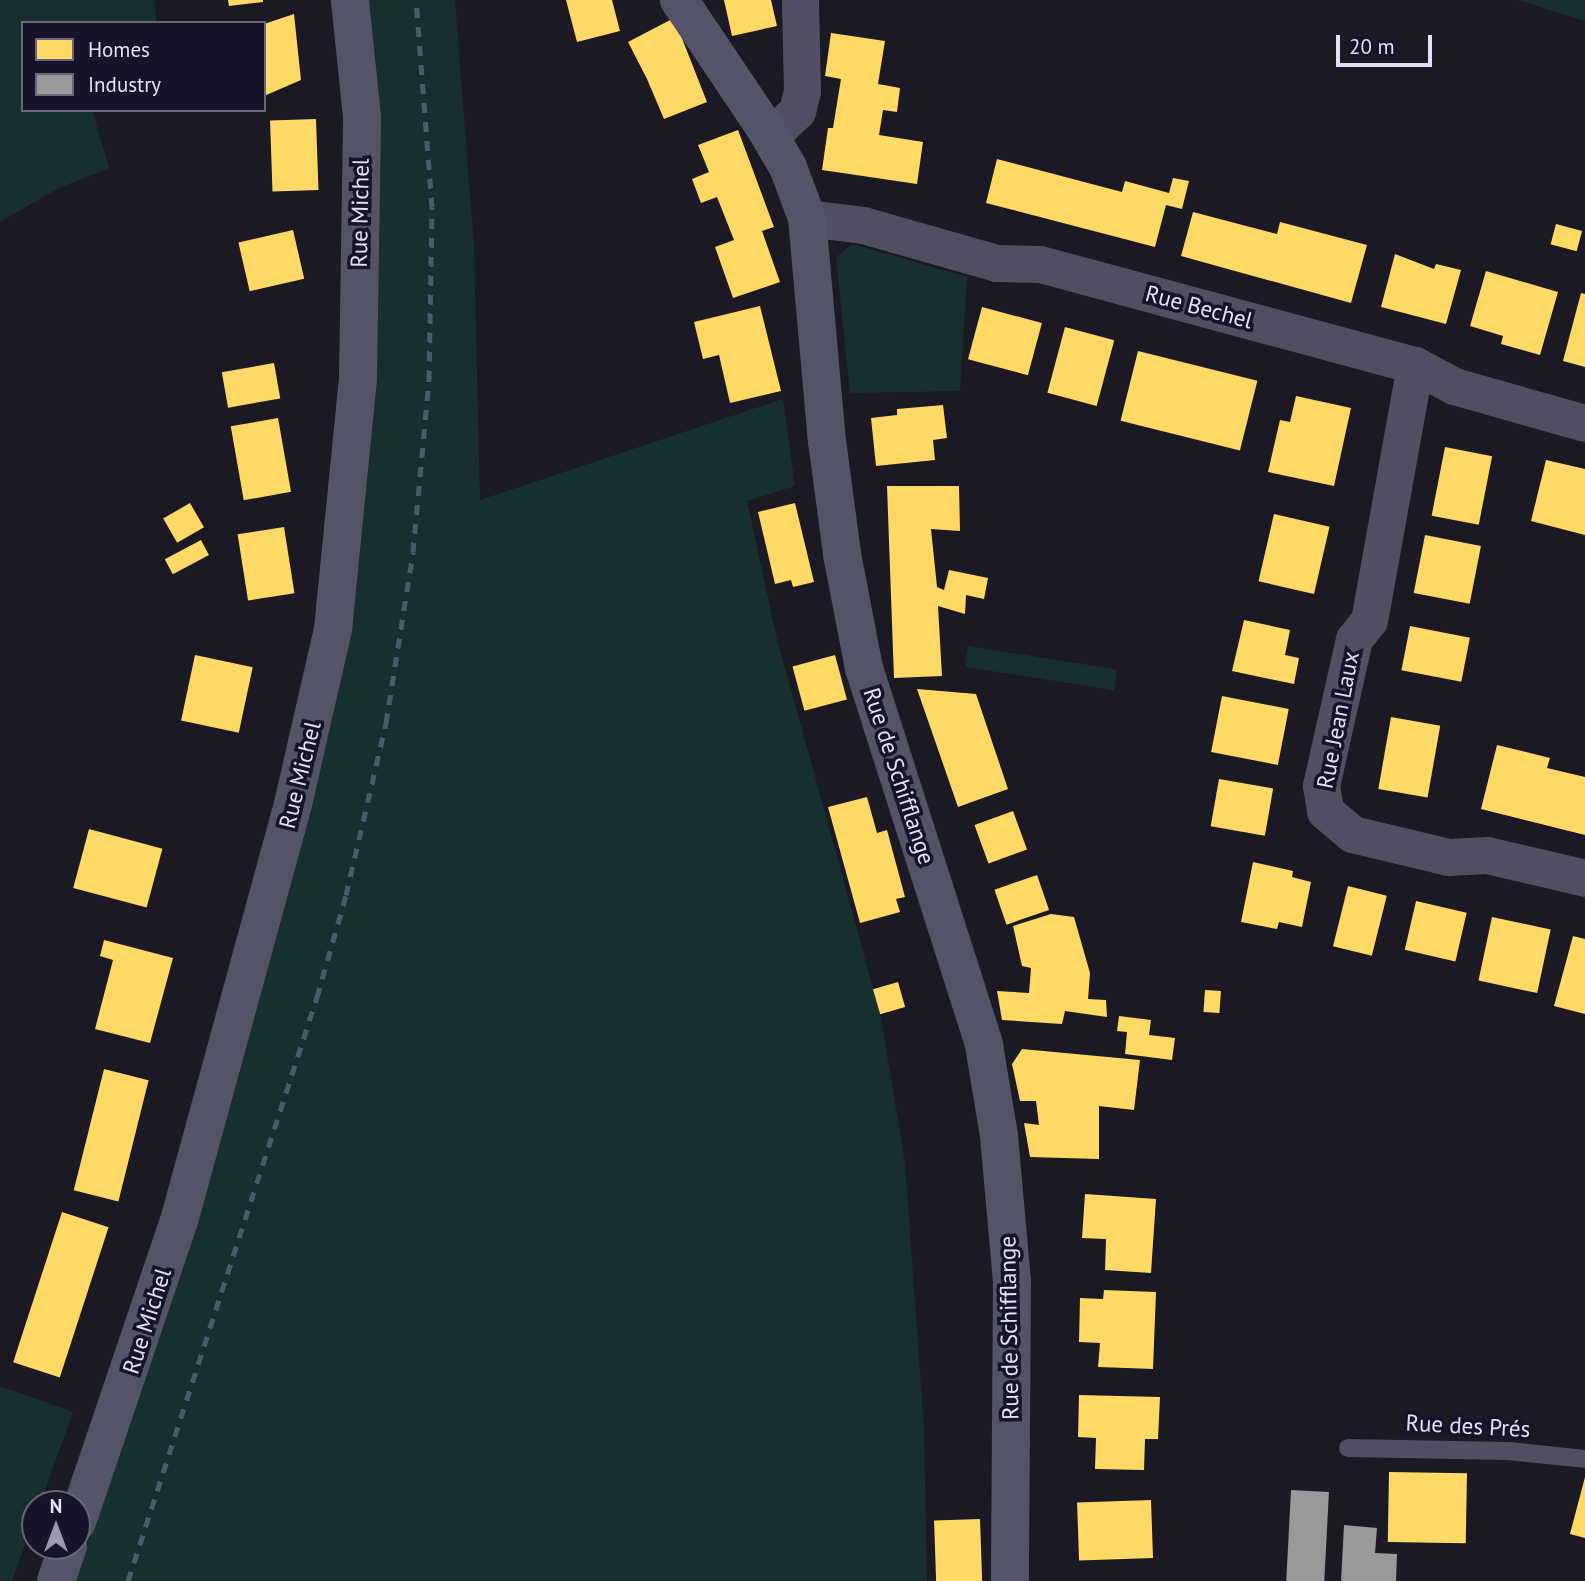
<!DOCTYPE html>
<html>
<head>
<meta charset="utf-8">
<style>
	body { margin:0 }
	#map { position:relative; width:1585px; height:1581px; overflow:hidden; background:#1a1924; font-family:"PT Sans",sans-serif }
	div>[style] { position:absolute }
	.green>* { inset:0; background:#182f2f; transform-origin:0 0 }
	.homes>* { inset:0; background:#ffd966; transform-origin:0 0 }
	.industry>* { inset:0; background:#999; transform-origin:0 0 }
	.lane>* { height:18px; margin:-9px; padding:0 9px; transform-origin:9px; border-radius:9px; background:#504f64 }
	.street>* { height:37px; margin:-18.5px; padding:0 18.5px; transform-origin:18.5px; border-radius:18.5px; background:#504f64 }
	.secondary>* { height:38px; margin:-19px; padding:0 19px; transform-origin:19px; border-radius:19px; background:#545469 }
	.rail>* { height:5px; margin-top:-2.5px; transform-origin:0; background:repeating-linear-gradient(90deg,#4a5c6a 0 10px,transparent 0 19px) }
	span { translate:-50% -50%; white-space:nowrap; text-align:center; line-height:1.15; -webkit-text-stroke:7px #171429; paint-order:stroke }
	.street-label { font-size:23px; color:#e2e0fb }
	.legend { position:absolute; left:21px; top:21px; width:245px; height:91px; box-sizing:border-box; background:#171429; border:2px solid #68667d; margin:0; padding:9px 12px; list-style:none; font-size:21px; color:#e2e0fb }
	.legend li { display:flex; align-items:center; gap:14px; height:35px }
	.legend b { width:35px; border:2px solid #68667d }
	.north { position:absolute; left:21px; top:1490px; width:70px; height:70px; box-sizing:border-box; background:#171429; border:2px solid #68667d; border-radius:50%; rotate:0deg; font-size:19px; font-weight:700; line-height:28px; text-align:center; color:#e2e0fb }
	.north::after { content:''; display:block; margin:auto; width:24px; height:32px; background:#9c9ab0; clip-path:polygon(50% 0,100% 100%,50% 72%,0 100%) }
	.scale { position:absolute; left:1336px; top:35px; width:96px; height:32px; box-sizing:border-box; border:4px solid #e2e0fb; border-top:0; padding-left:9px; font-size:21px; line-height:24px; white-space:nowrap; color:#e2e0fb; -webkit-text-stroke:5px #171429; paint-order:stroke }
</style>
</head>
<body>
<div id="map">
	<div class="green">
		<div style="clip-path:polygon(0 0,154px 0,157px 23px,23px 23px,23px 110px,92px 110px,109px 168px,59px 188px,0 222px)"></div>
		<div style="clip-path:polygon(366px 0,455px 0,474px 246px,480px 500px,783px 399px,795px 486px,747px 501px,776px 635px,880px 1013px,905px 1163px,924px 1428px,927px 1581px,73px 1581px,100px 1508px,336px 678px)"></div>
		<div style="clip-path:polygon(1518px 0,1585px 0,1585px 21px)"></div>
		<div style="clip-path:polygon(853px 244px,967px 277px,960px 391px,850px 393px,836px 257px)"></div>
		<div style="left:968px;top:646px;width:151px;height:21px;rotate:9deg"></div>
		<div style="clip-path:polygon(0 1386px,73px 1412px,40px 1504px,35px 1504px,35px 1517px,12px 1581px,0 1581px)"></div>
	</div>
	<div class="homes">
		<div style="clip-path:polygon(228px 0,263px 0,263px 2px,229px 6px)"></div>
		<div style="clip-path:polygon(566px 0,612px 0,620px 31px,577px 42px)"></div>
		<div style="clip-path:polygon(724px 0,771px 0,777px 26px,732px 36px)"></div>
		<div style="clip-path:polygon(294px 14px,301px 80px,264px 96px,264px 24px)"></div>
		<div style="clip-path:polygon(674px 18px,707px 102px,664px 119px,647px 79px,628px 42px)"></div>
		<div style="clip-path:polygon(831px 33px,885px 41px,878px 84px,900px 88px,897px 112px,883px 110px,879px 135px,923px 142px,917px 184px,822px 170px,828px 128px,833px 128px,841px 79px,825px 76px)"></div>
		<div style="left:316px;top:119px;width:71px;height:46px;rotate:88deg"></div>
		<div style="clip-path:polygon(738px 130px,774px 227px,762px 231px,780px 282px,733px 298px,715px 247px,734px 240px,717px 197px,701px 203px,692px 179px,709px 172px,698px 145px)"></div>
		<div style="clip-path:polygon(997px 159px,1122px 192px,1125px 181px,1169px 193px,1173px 178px,1189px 181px,1182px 209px,1166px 205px,1155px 247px,986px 203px)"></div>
		<div style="clip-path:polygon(1193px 212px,1277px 234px,1280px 222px,1367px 245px,1351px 303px,1181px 256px)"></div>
		<div style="left:1556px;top:224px;width:27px;height:21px;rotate:15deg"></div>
		<div style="left:293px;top:230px;width:50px;height:56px;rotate:77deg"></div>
		<div style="clip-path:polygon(1395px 254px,1434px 269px,1436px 264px,1461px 270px,1446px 324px,1381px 307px)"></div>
		<div style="clip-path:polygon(1486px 271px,1558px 292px,1540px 355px,1501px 344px,1503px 336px,1470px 326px)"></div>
		<div style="clip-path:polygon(1581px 293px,1585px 294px,1585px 367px,1563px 361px)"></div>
		<div style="clip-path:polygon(760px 306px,781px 391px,730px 403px,719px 355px,703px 359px,694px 322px)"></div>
		<div style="left:982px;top:307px;width:62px;height:54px;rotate:15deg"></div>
		<div style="left:1065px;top:327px;width:51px;height:68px;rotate:15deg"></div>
		<div style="left:1138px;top:351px;width:123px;height:72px;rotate:14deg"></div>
		<div style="left:274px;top:363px;width:36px;height:53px;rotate:80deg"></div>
		<div style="clip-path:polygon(1296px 396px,1351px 408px,1334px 486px,1268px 472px,1280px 420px,1290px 422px)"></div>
		<div style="clip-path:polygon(943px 405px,947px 438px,933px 440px,935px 460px,876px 466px,871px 418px,897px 415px,897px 409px)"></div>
		<div style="left:278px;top:418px;width:75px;height:48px;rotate:80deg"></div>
		<div style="left:1445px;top:447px;width:48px;height:70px;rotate:11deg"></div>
		<div style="clip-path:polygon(1546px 460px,1585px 469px,1585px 535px,1531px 521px)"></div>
		<div style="clip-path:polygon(887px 486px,959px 486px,960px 531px,931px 529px,937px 587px,944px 590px,949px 570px,988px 578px,984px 599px,966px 595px,965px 614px,938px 606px,942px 676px,894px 678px)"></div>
		<div style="left:190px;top:503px;width:28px;height:31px;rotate:60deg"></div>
		<div style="clip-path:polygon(795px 503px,814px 582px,793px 587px,791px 580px,775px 584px,758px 512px)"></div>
		<div style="left:1274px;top:514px;width:57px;height:69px;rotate:13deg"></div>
		<div style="left:284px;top:527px;width:67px;height:47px;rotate:81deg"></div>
		<div style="left:1425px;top:535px;width:57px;height:59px;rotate:11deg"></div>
		<div style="left:201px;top:540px;width:17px;height:41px;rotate:62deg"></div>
		<div style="clip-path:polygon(1244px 620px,1290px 630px,1285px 655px,1299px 658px,1294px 684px,1232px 671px)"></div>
		<div style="left:1410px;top:626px;width:61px;height:45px;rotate:11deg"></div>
		<div style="left:195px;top:655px;width:59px;height:67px;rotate:12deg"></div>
		<div style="left:835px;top:655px;width:46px;height:44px;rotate:75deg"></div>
		<div style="clip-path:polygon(917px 689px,976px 694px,1008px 789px,958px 807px)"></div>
		<div style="left:1222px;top:696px;width:68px;height:57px;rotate:11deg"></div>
		<div style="left:1391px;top:717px;width:50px;height:73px;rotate:10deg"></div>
		<div style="clip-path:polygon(1497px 745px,1550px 758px,1547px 768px,1585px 777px,1585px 835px,1481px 809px)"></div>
		<div style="left:1219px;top:779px;width:55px;height:48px;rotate:10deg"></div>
		<div style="clip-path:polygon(867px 797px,877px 833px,887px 830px,905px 897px,896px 899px,900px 912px,860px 923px,828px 807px)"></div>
		<div style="left:1013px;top:811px;width:41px;height:41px;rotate:70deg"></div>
		<div style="left:89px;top:829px;width:76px;height:61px;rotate:15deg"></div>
		<div style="clip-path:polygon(1253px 862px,1293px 871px,1292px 877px,1311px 882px,1302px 927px,1279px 922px,1277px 929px,1241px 922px)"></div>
		<div style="left:1037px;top:875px;width:37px;height:45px;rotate:71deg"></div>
		<div style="left:1348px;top:886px;width:40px;height:62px;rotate:14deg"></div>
		<div style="left:1416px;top:901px;width:52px;height:50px;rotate:13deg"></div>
		<div style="clip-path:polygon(1051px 914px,1074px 917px,1090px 973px,1088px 999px,1106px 1000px,1107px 1017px,1065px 1011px,1062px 1024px,1002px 1020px,997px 991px,1029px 993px,1031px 968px,1022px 966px,1013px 926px)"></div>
		<div style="left:1492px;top:917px;width:60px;height:65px;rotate:12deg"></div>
		<div style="clip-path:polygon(1573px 936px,1585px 939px,1585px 1014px,1554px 1006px)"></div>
		<div style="clip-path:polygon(104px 940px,173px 958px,150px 1043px,95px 1029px,113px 960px,100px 956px)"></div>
		<div style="left:898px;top:982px;width:26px;height:26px;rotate:74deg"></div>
		<div style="left:1205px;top:990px;width:16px;height:22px;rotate:4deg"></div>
		<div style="clip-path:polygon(1119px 1016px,1151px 1020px,1149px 1035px,1175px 1038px,1172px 1060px,1125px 1054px,1127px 1032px,1117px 1031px)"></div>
		<div style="clip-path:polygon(1022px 1049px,1140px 1060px,1134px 1110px,1099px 1106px,1099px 1159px,1030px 1157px,1024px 1123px,1039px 1125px,1036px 1101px,1020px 1101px,1012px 1064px)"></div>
		<div style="left:104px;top:1069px;width:46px;height:125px;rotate:14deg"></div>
		<div style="clip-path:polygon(1085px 1194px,1156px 1199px,1151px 1273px,1105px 1270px,1106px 1239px,1082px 1238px)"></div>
		<div style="left:62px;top:1212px;width:49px;height:158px;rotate:18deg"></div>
		<div style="clip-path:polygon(1104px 1290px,1156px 1292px,1153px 1369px,1098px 1367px,1100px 1343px,1079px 1342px,1080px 1298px,1103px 1299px)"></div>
		<div style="clip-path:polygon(1079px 1395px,1160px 1397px,1158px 1439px,1145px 1439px,1144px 1470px,1095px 1469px,1096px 1438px,1078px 1437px)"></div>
		<div style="left:1389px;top:1472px;width:78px;height:70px;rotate:1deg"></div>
		<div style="clip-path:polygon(1585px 1477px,1585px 1538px,1570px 1534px)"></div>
		<div style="left:1151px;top:1500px;width:58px;height:74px;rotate:88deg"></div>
		<div style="left:980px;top:1519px;width:62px;height:46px;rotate:88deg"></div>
	</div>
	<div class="industry">
		<div style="left:1291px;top:1490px;width:38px;height:91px;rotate:3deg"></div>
		<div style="clip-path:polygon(1344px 1525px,1377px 1528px,1375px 1553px,1397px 1554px,1396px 1581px,1341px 1581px)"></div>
	</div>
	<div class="lane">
		<div style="left:1348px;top:1448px;width:160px;rotate:1.1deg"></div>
		<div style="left:1508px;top:1451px;width:77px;rotate:5.9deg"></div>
	</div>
	<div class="street">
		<div style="left:765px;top:128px;width:17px;rotate:-10deg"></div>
		<div style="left:782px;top:125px;width:21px;rotate:-43deg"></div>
		<div style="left:797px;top:111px;width:21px;rotate:-76deg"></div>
		<div style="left:802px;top:91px;width:91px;rotate:-91.3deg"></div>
		<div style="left:807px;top:218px;width:56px;rotate:7.1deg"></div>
		<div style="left:863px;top:225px;width:138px;rotate:15.9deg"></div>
		<div style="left:996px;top:263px;width:44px;rotate:1.3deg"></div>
		<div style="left:1040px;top:264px;width:388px;rotate:15.1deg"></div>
		<div style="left:1415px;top:365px;width:44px;rotate:28.3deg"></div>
		<div style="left:1454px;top:386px;width:136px;rotate:15.8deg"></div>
		<div style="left:1415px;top:365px;width:259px;rotate:100.2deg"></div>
		<div style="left:1369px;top:620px;width:24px;rotate:128deg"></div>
		<div style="left:1354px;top:639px;width:150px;rotate:102.7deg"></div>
		<div style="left:1321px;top:785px;width:26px;rotate:81deg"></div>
		<div style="left:1325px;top:811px;width:35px;rotate:40deg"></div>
		<div style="left:1352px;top:834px;width:99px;rotate:13.5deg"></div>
		<div style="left:1448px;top:857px;width:39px;rotate:-3deg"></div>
		<div style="left:1487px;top:855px;width:101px;rotate:13.2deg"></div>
	</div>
	<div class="secondary">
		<div style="left:679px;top:0;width:154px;rotate:56.1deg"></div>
		<div style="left:765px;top:128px;width:45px;rotate:59.5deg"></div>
		<div style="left:788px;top:167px;width:54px;rotate:69.6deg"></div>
		<div style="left:807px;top:218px;width:224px;rotate:84.9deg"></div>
		<div style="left:827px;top:441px;width:114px;rotate:82.4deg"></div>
		<div style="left:842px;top:554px;width:116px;rotate:79.1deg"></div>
		<div style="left:864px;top:668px;width:396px;rotate:72.3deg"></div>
		<div style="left:984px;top:1045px;width:92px;rotate:80.6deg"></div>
		<div style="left:999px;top:1136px;width:146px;rotate:84.9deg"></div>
		<div style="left:1012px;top:1281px;width:300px;rotate:90.4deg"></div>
		<div style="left:77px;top:1522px;width:318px;rotate:-71.3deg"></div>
		<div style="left:179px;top:1221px;width:432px;rotate:-74.7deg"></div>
		<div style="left:293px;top:804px;width:180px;rotate:-77.1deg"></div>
		<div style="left:333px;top:629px;width:252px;rotate:-84.3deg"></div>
		<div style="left:358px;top:378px;width:261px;rotate:-89.1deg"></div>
		<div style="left:362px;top:117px;width:118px;rotate:-95.9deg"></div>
		<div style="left:56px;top:1581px;width:37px;rotate:-71deg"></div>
	</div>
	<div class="rail">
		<div style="left:128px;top:1581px;width:614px;rotate:-72.07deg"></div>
		<div style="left:317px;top:997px;width:106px;rotate:-74.1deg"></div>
		<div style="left:346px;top:895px;width:177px;rotate:-76.9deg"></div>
		<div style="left:386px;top:723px;width:173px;rotate:-81deg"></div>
		<div style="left:413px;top:552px;width:173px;rotate:-84.7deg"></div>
		<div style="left:429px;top:380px;width:173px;rotate:-89deg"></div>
		<div style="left:432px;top:207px;width:208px;rotate:-94.4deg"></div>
	</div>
	<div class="street-label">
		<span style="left:360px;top:213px;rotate:-89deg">Rue Michel</span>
		<span style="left:1199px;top:307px;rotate:15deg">Rue Bechel</span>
		<span style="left:1338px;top:720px;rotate:-79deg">Rue Jean Laux</span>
		<span style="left:300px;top:775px;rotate:-76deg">Rue Michel</span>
		<span style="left:899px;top:776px;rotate:72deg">Rue de Schifflange</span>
		<span style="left:147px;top:1321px;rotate:-72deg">Rue Michel</span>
		<span style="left:1009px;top:1328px;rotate:-91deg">Rue de Schifflange</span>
		<span style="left:1468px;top:1426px;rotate:3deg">Rue des Prés</span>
	</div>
	<ul class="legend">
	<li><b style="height:19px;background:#ffd966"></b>Homes</li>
	<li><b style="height:19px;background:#999"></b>Industry</li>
	</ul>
	<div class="north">N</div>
	<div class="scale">20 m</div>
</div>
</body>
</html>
